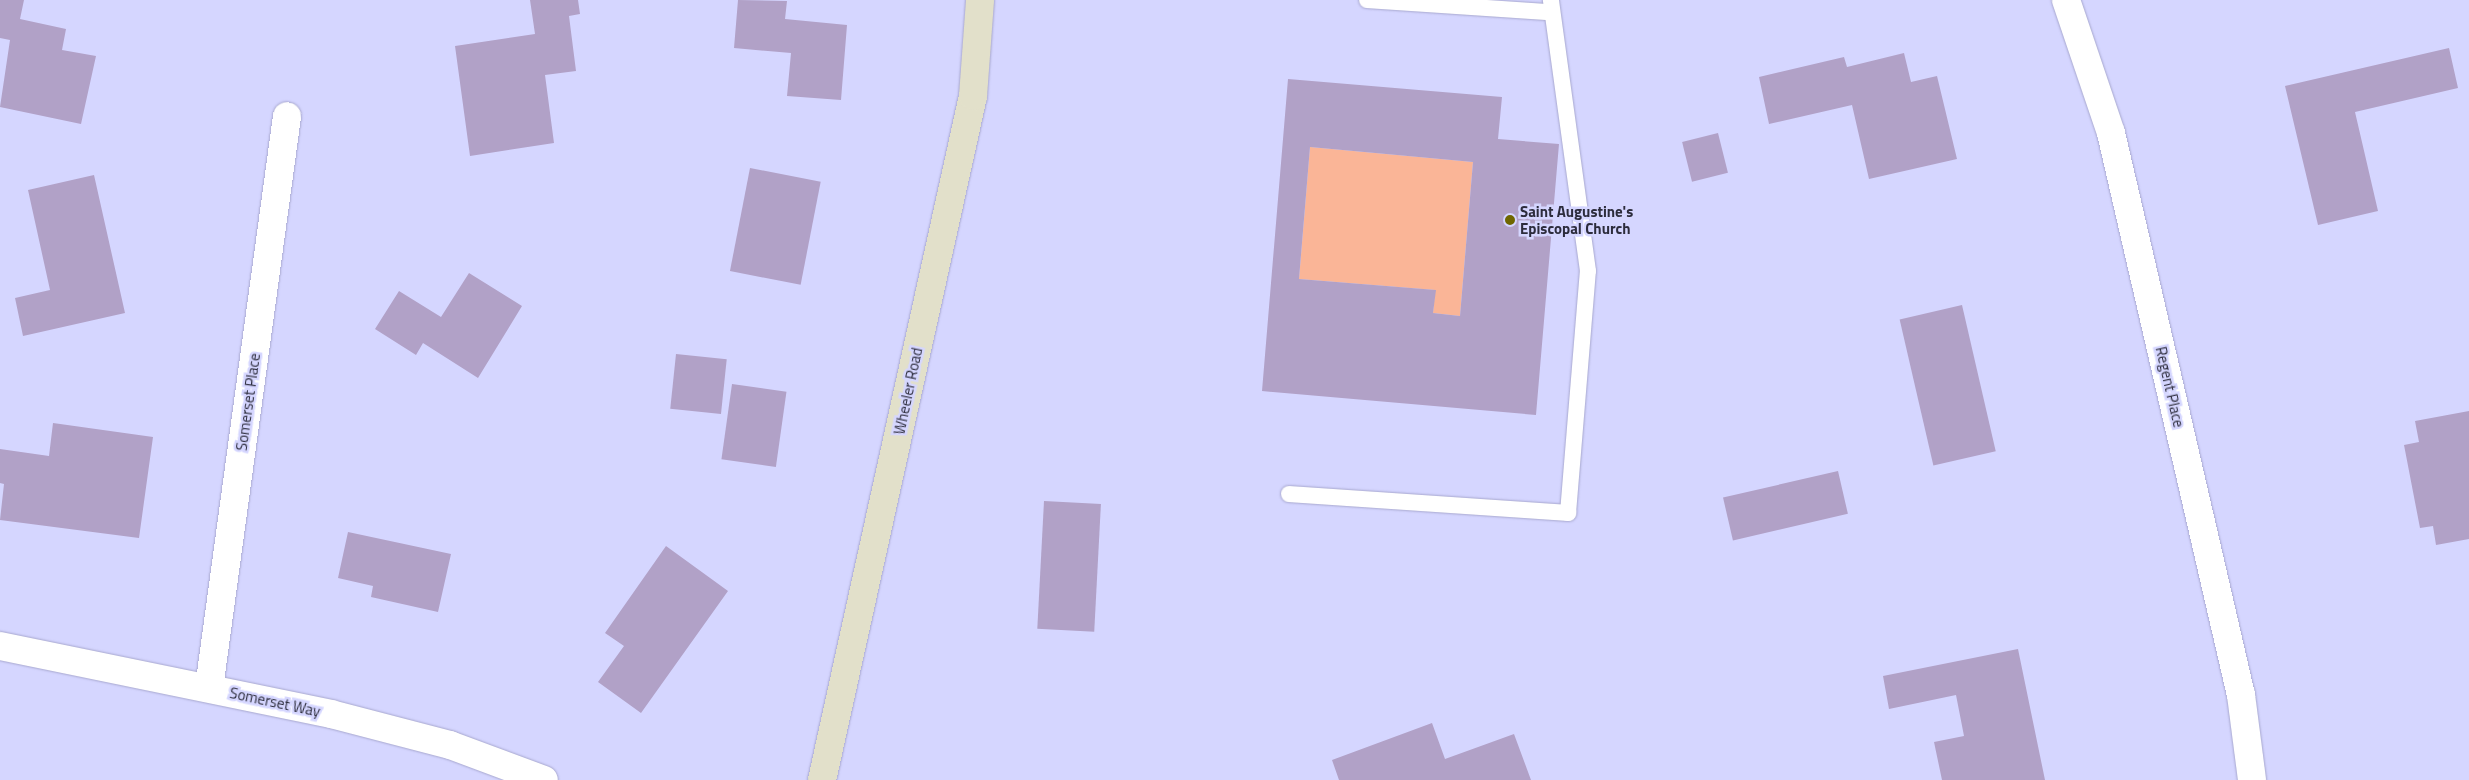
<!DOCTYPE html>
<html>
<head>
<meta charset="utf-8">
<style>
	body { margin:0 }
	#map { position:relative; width:2469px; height:780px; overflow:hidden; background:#d5d6ff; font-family:"Titillium Web",sans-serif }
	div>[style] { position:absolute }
	.green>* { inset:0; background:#fab597 }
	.building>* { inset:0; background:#b1a1c7; transform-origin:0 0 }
	.roads { filter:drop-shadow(0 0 1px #a8a8cf) drop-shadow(0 0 1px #a8a8cf) }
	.lane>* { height:16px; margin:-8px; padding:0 8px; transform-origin:8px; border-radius:8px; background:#fff }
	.street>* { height:28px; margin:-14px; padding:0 14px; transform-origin:14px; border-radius:14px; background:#fff }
	.secondary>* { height:28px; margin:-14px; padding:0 14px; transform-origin:14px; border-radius:14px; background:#e2e0ca }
	.dots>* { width:14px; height:14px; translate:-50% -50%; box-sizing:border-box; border:2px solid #d5d6ff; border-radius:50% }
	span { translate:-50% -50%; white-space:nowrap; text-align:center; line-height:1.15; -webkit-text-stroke:5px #d5d6ff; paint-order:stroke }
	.poi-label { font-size:15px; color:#2c2c3c; font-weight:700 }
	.left { translate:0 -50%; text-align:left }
	.street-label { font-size:15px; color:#2c2c3c }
</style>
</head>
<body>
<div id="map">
	<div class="green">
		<div style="clip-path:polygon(1310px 147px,1473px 162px,1460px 316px,1433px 313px,1435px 290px,1299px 279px)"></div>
	</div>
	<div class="building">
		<div style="clip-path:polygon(0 0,24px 0,20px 19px,66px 29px,62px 50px,96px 56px,81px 124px,0 107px,10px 40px,0 38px)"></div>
		<div style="clip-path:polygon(530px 0,578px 0,580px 14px,569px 16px,576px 71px,545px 75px,554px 143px,470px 156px,455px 46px,535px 34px)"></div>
		<div style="clip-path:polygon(738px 0,787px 1px,785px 19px,847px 25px,841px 100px,787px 96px,791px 53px,734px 48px)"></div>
		<div style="clip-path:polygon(2449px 48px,2458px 88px,2355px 112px,2378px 211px,2318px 225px,2285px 86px)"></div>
		<div style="clip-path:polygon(1904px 53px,1911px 82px,1937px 76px,1957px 159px,1869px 179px,1852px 105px,1769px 124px,1759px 77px,1844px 57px,1847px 67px)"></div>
		<div style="clip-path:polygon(evenodd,1288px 79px,1502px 97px,1498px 139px,1559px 144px,1536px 415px,1262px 391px,1288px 79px,1310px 147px,1473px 162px,1460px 316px,1433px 313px,1436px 290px,1299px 279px,1310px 147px)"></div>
		<div style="left:1718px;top:133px;width:41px;height:37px;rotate:76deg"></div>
		<div style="left:750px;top:168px;width:72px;height:105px;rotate:11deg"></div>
		<div style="clip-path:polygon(94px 175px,125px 313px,23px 336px,15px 298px,50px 290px,28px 190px)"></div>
		<div style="clip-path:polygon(469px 273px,522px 306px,478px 378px,423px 343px,416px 355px,375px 329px,399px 291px,441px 317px)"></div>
		<div style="left:1962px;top:305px;width:150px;height:64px;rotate:77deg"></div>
		<div style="left:676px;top:354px;width:51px;height:55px;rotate:6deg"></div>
		<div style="left:732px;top:384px;width:55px;height:76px;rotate:8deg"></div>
		<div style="clip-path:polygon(2469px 411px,2469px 539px,2436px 545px,2433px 526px,2420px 528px,2404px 445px,2419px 442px,2415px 421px)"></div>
		<div style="clip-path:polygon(53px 423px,153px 437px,139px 538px,0 520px,4px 484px,0 483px,0 449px,49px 456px)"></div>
		<div style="left:1838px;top:471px;width:44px;height:118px;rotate:77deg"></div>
		<div style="left:1044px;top:501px;width:57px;height:128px;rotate:3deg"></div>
		<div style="clip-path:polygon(348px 532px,451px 554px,438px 612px,371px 597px,373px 586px,338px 578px)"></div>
		<div style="clip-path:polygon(666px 546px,728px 591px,641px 713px,598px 682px,624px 646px,605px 633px)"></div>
		<div style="clip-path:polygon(2018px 649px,2045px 780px,1942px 780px,1934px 742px,1964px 736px,1956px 695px,1889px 709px,1883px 676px)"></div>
		<div style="clip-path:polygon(1432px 723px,1445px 759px,1514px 734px,1531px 780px,1339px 780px,1332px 760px)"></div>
	</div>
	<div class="roads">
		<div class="lane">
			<div style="left:1367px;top:0;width:183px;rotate:3.8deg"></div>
			<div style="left:1289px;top:494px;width:280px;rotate:3.9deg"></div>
			<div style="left:1568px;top:513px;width:243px;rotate:-85.3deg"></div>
			<div style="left:1588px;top:271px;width:274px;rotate:-97.8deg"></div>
		</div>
		<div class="street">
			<div style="left:2066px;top:0;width:140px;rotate:71.3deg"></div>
			<div style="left:2111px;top:133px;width:577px;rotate:76.98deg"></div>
			<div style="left:2241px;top:695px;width:86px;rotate:82.6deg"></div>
			<div style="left:0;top:646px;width:338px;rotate:11.6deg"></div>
			<div style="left:331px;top:714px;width:123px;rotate:14.6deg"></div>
			<div style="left:450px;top:745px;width:100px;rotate:20.4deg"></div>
			<div style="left:209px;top:688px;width:577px;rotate:-82.23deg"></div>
		</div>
		<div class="secondary">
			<div style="left:822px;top:780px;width:700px;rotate:-77.55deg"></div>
			<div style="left:973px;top:96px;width:96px;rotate:-85.8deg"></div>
		</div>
	</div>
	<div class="dots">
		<div style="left:1510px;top:220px;background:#6f6700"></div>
	</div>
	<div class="poi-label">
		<span class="left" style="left:1520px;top:220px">Saint Augustine's<br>Episcopal Church</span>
	</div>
	<div class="street-label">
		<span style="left:2170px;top:387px;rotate:77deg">Regent Place</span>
		<span style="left:908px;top:391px;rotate:-78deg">Wheeler Road</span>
		<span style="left:248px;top:402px;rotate:-82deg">Somerset Place</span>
		<span style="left:275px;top:702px;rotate:12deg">Somerset Way</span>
	</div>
</div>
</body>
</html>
